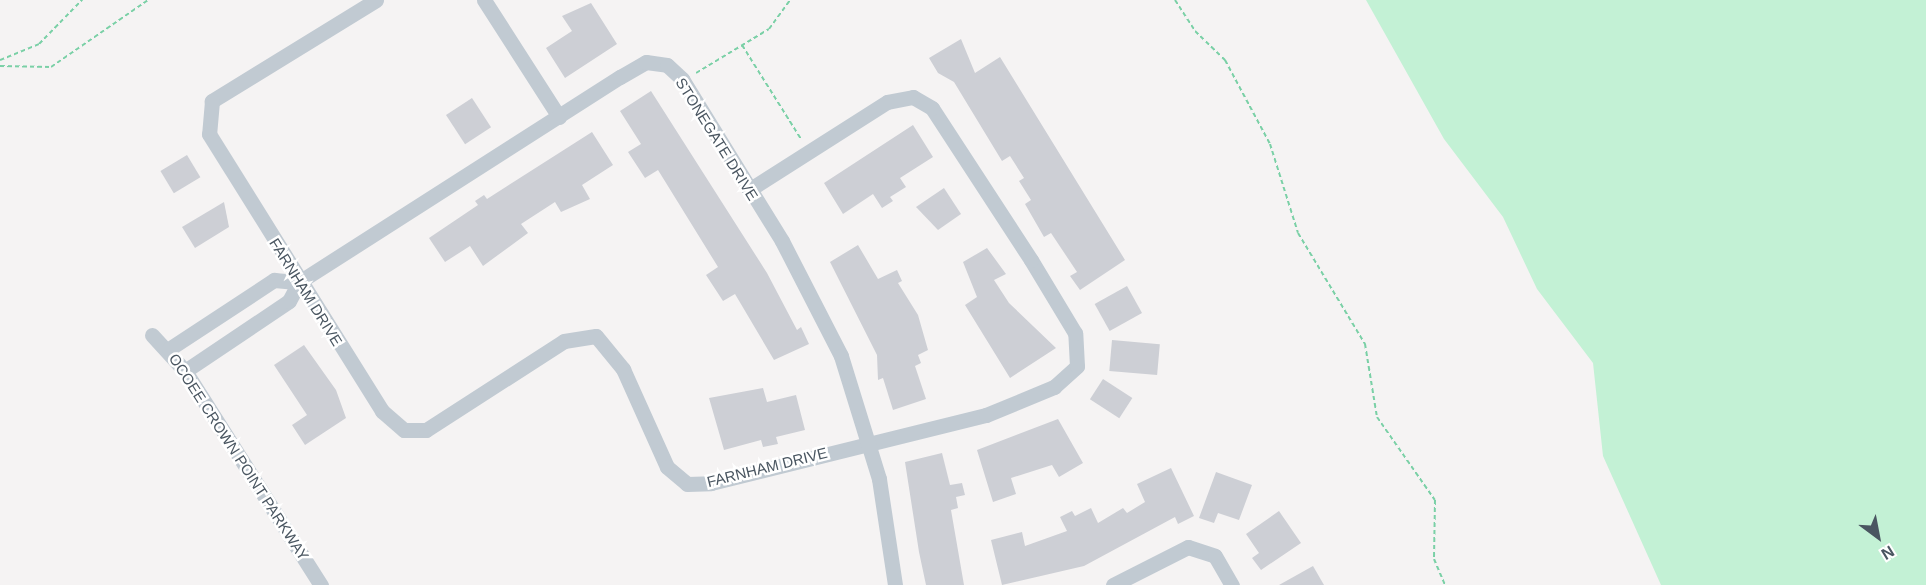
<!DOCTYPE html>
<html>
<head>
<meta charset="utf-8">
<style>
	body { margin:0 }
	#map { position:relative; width:1926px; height:585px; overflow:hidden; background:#f5f3f3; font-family:Arial,sans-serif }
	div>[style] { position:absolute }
	.green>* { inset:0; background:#c3f1d5 }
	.building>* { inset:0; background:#cdcfd5; transform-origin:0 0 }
	.path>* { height:2px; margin-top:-1px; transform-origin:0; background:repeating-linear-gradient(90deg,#7ad0a6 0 4.5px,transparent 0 7.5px) }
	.minor>* { height:15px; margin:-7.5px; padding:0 7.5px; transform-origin:7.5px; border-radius:7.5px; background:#c1cad2 }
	span { translate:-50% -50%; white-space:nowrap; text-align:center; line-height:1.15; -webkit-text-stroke:5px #fff; paint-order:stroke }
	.street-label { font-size:15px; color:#4a5661 }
	.north { position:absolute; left:1848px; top:507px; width:60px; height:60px; -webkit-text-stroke:4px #fff; paint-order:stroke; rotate:148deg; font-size:16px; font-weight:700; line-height:24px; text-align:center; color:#4a5661 }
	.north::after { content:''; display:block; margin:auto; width:21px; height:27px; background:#4a5661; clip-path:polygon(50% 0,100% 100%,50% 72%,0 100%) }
</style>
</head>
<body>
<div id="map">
	<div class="green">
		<div style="clip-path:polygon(1366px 0,1926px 0,1926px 585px,1661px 585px,1603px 456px,1593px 363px,1537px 289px,1503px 217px,1444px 139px)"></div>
	</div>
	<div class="building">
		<div style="clip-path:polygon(591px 3px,617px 44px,565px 78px,546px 48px,572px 31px,562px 16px)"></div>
		<div style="clip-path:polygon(961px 39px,975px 73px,1000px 57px,1125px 260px,1080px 290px,1070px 276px,1077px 272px,1051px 233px,1044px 237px,1025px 204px,1031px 200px,1019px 181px,1024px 178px,1010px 156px,1002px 161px,954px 82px,938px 73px,929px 58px)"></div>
		<div style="clip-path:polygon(651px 91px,767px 273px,797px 330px,801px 327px,809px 344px,774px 360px,735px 294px,723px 301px,706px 275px,718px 267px,658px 170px,645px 178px,628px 152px,641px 144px,620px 111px)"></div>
		<div style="left:472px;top:98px;width:35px;height:31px;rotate:57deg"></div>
		<div style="clip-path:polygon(913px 125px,933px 157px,900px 178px,906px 187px,890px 197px,893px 201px,882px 208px,873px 194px,843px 214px,824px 183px)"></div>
		<div style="clip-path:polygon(592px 132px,613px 165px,582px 185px,590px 199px,561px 212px,555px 202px,521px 224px,528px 233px,483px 266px,470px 246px,445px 262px,429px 238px,478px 205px,475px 201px,484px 195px,487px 199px)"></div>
		<div style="left:187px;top:155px;width:26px;height:31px;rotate:59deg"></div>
		<div style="clip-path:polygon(944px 188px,961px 214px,938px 230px,916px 207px)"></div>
		<div style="clip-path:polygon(224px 202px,229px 227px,195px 248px,182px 227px)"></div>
		<div style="clip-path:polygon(858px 245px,878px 279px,897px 270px,902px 281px,898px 283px,918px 315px,928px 350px,918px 355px,921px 363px,915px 366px,926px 399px,893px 410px,883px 378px,878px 380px,877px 355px,830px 262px)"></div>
		<div style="clip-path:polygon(987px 248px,1006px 274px,994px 280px,1009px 303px,1056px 348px,1010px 378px,965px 305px,977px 297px,963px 262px)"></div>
		<div style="left:1127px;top:286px;width:31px;height:37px;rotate:61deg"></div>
		<div style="left:1112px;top:340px;width:48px;height:31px;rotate:5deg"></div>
		<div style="clip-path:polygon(304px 345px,336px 390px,346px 418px,305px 445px,292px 425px,307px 415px,274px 365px)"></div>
		<div style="left:1103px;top:379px;width:35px;height:24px;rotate:33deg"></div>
		<div style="clip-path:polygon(763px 388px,767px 402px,796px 395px,805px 430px,776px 437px,778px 444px,763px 447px,761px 440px,724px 450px,709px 398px)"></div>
		<div style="clip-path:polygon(1058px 419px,1083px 463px,1059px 477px,1052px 465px,1011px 478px,1016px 494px,993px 502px,977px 450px)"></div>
		<div style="clip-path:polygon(942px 453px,950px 485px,962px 483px,965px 495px,956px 497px,958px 508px,951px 510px,964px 585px,926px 585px,919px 552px,905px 462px)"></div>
		<div style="clip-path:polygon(1171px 468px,1194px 516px,1178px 524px,1175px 517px,1084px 566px,1002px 585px,991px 540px,1022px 532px,1025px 546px,1067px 531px,1060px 517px,1072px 511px,1075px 516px,1091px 508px,1098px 523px,1123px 508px,1127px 513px,1145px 502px,1137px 484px)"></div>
		<div style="clip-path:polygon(1216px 472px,1252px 485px,1239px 520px,1218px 513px,1214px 523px,1199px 518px)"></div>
		<div style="clip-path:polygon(1279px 511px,1301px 543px,1261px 570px,1252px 558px,1259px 553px,1246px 534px)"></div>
		<div style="clip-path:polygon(1313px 566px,1324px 585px,1279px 585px)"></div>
	</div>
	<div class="path">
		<div style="left:1175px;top:0;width:37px;rotate:57deg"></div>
		<div style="left:1195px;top:31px;width:42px;rotate:44deg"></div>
		<div style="left:1225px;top:60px;width:95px;rotate:61.8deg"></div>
		<div style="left:1270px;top:144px;width:93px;rotate:72.5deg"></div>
		<div style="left:1298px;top:233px;width:130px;rotate:58.9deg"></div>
		<div style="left:1365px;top:344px;width:74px;rotate:80.7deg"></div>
		<div style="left:1377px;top:417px;width:101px;rotate:55.1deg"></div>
		<div style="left:1435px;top:500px;width:59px;rotate:91deg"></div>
		<div style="left:1434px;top:559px;width:28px;rotate:67deg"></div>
		<div style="left:742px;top:45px;width:111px;rotate:57.9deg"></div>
		<div style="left:0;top:60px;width:42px;rotate:-22.3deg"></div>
		<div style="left:39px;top:44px;width:62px;rotate:-45.7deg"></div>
		<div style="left:0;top:66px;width:51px;rotate:1.1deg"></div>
		<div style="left:51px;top:67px;width:118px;rotate:-34.6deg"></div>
		<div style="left:696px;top:73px;width:85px;rotate:-31.1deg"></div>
		<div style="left:769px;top:29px;width:36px;rotate:-54deg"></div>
	</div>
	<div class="minor">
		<div style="left:376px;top:0;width:193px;rotate:148.4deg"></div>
		<div style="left:212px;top:101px;width:33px;rotate:95deg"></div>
		<div style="left:209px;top:134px;width:327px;rotate:58deg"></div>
		<div style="left:382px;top:411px;width:29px;rotate:41deg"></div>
		<div style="left:404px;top:430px;width:22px"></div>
		<div style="left:426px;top:430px;width:164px;rotate:-32.8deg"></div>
		<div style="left:564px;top:341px;width:32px;rotate:-9deg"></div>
		<div style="left:596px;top:336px;width:43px;rotate:50.7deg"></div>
		<div style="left:623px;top:369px;width:107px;rotate:65.8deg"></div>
		<div style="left:667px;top:467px;width:26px;rotate:40deg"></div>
		<div style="left:687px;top:484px;width:24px;rotate:-2deg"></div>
		<div style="left:711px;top:483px;width:283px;rotate:-13.9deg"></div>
		<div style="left:986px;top:415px;width:74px;rotate:-22.4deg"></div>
		<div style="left:1054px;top:387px;width:31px;rotate:-42deg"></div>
		<div style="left:1077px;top:366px;width:33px;rotate:-93deg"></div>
		<div style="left:1075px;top:333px;width:85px;rotate:-121.1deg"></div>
		<div style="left:1031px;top:260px;width:181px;rotate:-123.1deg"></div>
		<div style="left:932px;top:108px;width:22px;rotate:-150deg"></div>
		<div style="left:913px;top:97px;width:26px;rotate:169deg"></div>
		<div style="left:887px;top:102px;width:164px;rotate:147.5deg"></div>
		<div style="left:484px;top:0;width:139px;rotate:57.3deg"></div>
		<div style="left:152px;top:335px;width:49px;rotate:47.5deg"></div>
		<div style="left:185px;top:371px;width:254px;rotate:57.6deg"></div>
		<div style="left:169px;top:349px;width:126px;rotate:-33.3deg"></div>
		<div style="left:274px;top:280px;width:25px;rotate:5deg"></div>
		<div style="left:185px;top:371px;width:125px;rotate:-33.9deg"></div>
		<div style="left:289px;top:301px;width:21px;rotate:-62deg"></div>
		<div style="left:299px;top:282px;width:381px;rotate:-32.6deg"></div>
		<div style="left:620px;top:77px;width:30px;rotate:-30deg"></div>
		<div style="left:646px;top:62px;width:21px;rotate:8deg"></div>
		<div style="left:667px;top:65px;width:21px;rotate:43deg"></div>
		<div style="left:682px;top:79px;width:190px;rotate:58.3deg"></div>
		<div style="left:782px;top:241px;width:129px;rotate:62.8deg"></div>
		<div style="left:841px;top:356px;width:129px;rotate:72.8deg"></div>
		<div style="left:879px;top:479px;width:107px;rotate:81.4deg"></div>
		<div style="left:1113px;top:585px;width:84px;rotate:-26.9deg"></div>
		<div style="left:1188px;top:547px;width:28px;rotate:18deg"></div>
		<div style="left:1215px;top:556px;width:34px;rotate:60deg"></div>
	</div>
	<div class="street-label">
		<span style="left:717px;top:139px;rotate:58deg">STONEGATE DRIVE</span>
		<span style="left:306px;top:292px;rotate:58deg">FARNHAM DRIVE</span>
		<span style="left:239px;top:457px;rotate:57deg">OCOEE CROWN POINT PARKWAY</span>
		<span style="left:767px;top:467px;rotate:-14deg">FARNHAM DRIVE</span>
	</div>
	<div class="north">N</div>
</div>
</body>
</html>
